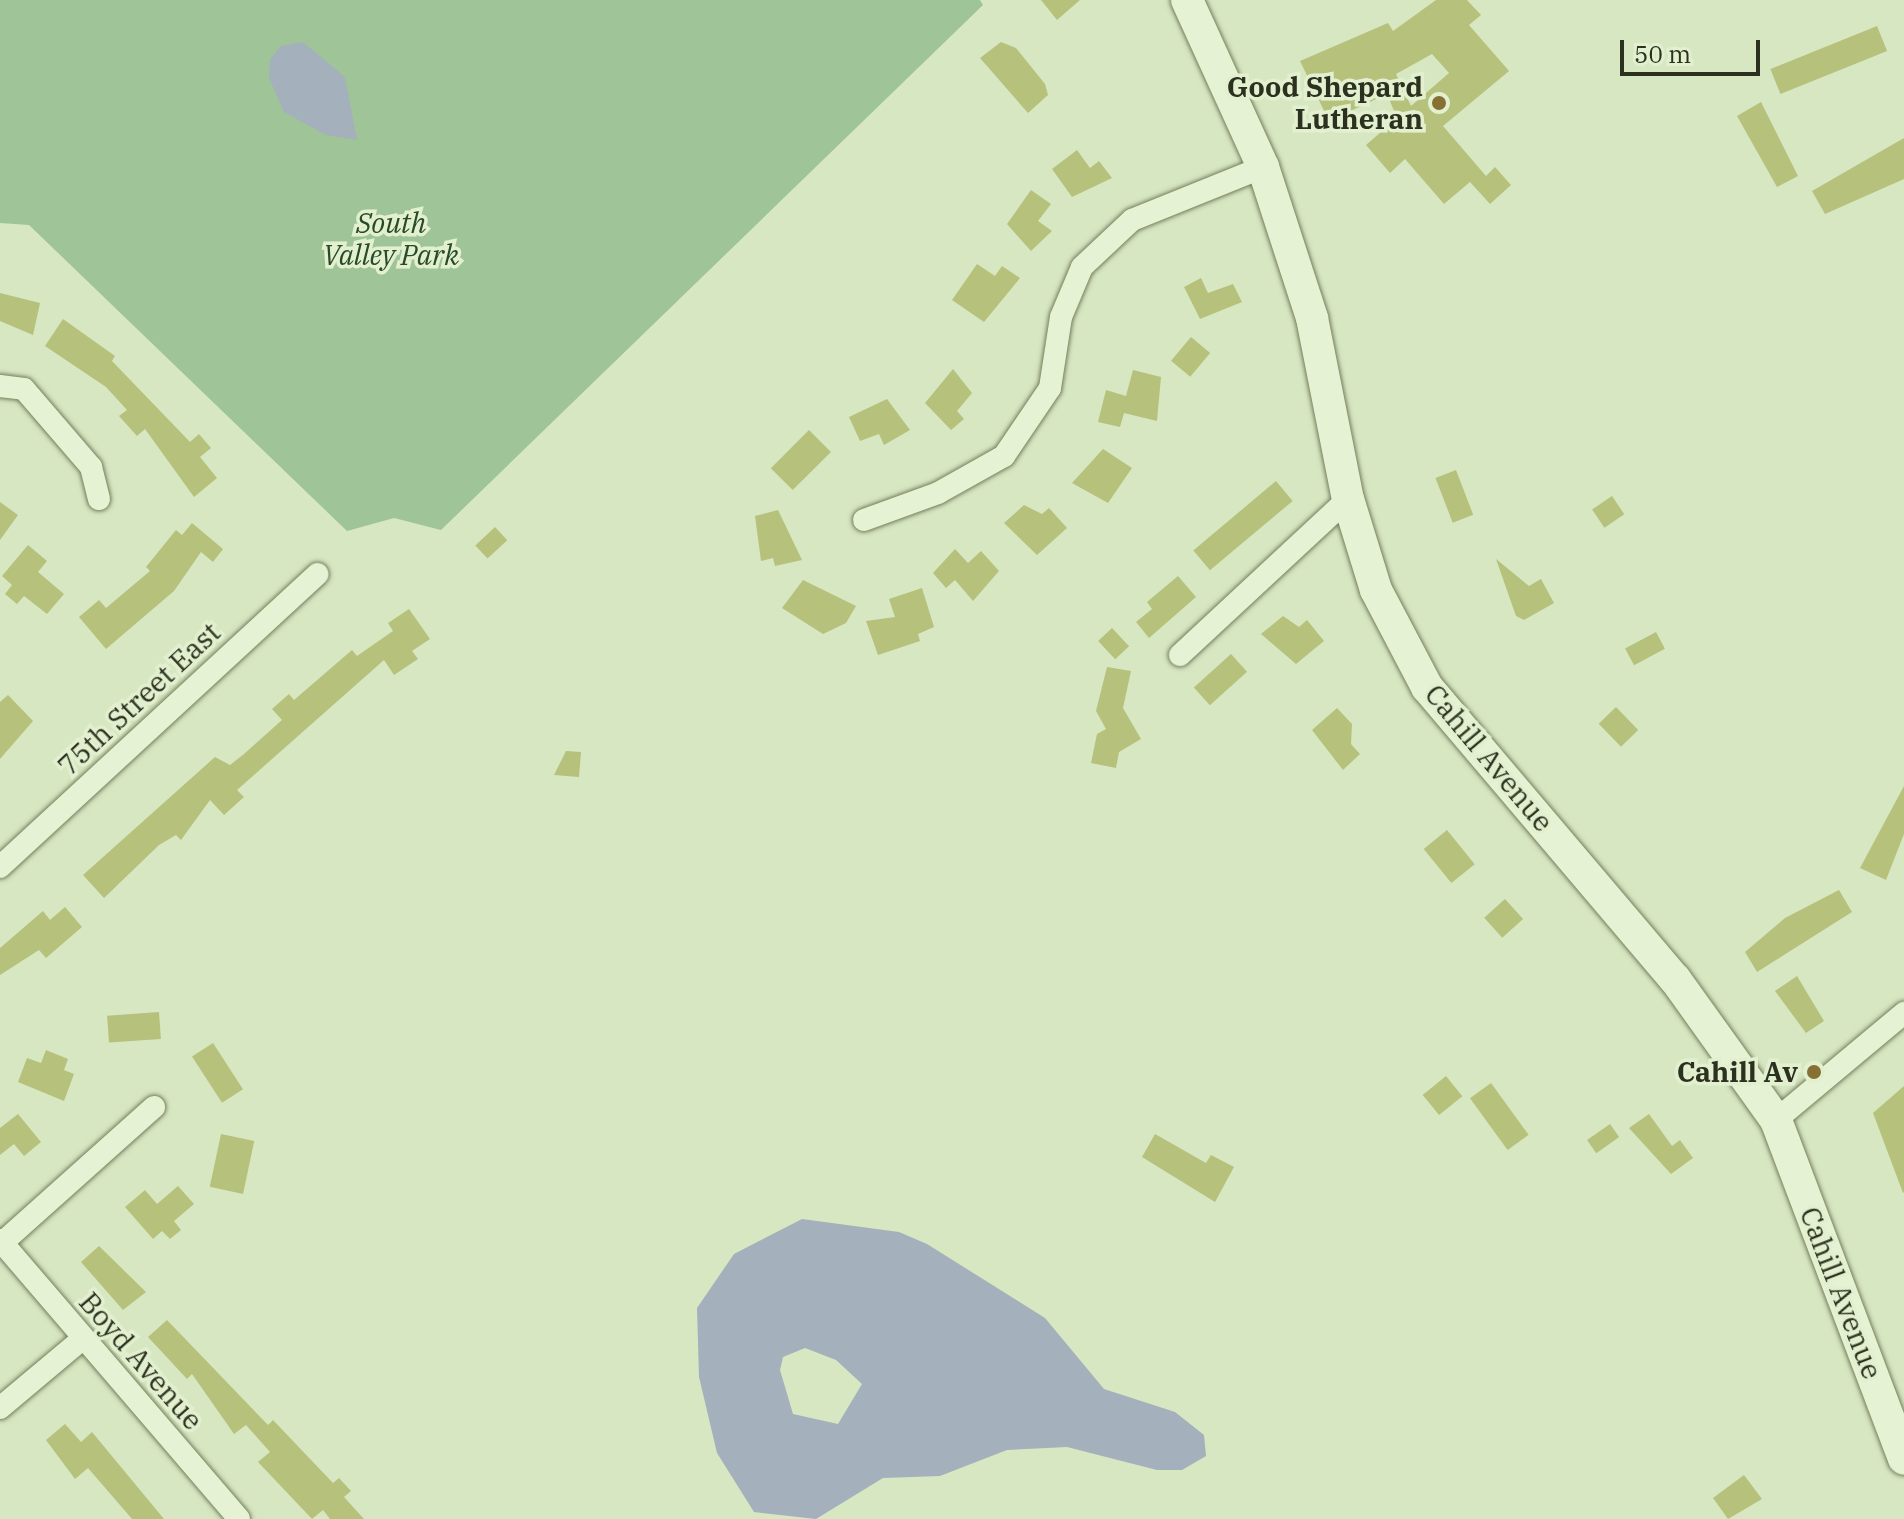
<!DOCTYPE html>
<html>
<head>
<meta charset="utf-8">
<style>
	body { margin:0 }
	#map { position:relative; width:1904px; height:1519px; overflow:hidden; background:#d7e7c2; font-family:"IBM Plex Serif",serif }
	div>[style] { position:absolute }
	.green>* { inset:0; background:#9ec498 }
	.water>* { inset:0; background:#a4b0bb }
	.building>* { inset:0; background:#b6c17c; transform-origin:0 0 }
	.roads { filter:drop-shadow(0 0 2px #757f5b) drop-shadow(0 0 2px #757f5b) }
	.street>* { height:22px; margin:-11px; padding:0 11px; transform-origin:11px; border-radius:11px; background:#e5f3d4 }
	.secondary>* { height:32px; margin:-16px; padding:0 16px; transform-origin:16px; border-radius:16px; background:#e5f3d4 }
	.dots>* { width:22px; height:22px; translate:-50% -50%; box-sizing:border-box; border:4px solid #e2f0d0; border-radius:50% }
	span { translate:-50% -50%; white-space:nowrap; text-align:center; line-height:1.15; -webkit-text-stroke:7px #e2f0d0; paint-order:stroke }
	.poi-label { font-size:28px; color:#2c301e; font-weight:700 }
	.right { translate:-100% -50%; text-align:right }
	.park-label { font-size:28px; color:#274a27; font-style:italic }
	.street-label { font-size:28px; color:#2c301e }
	.scale { position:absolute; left:1620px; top:40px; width:140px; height:36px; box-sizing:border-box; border:4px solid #2c301e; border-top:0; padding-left:10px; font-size:24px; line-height:28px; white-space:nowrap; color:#2c301e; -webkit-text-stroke:6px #e2f0d0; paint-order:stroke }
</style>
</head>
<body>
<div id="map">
	<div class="green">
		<div style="clip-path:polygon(0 0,980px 0,983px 5px,441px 530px,394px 518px,347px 531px,29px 225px,0 223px)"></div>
	</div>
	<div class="water">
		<div style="clip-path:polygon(303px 42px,345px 77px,357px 140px,326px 135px,284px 112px,269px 78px,270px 59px,281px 46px)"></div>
		<div style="clip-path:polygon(evenodd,802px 1219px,899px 1232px,927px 1244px,1045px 1318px,1104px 1389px,1175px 1412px,1204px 1435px,1206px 1456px,1182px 1470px,1157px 1470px,1067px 1447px,1007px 1450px,940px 1476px,883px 1478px,816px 1519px,754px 1512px,717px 1453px,699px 1377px,697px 1308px,734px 1254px,802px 1219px,805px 1348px,836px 1360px,862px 1384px,838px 1424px,793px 1414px,780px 1370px,783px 1357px,805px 1348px)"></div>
	</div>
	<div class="building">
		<div style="clip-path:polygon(1041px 0,1080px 0,1057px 20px)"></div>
		<div style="clip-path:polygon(evenodd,1436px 0,1467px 0,1481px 15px,1469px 25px,1509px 71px,1443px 126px,1486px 176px,1495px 167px,1511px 185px,1490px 204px,1470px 182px,1444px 204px,1405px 159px,1390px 173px,1366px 145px,1397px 118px,1387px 94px,1329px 121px,1300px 61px,1388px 23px,1393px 31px,1436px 0,1432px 54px,1449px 73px,1411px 106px,1396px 74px,1432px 54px)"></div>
		<div style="left:1877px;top:26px;width:27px;height:115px;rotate:68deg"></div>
		<div style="clip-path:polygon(1001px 42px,1016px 48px,1045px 84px,1048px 95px,1028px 113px,980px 58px)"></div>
		<div style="clip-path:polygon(1761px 102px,1798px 176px,1777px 187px,1737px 116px)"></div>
		<div style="clip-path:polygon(1904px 138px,1904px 179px,1825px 214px,1812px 191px)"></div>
		<div style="clip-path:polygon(1077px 150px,1090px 168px,1099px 161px,1112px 178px,1072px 197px,1052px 169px)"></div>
		<div style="clip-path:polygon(1031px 190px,1051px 204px,1038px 221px,1052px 231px,1031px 251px,1007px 224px)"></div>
		<div style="clip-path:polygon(977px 264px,995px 276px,1002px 266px,1020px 278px,984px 322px,952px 300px)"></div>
		<div style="clip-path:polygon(1201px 278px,1208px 293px,1233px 284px,1242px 302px,1200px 319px,1184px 287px)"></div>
		<div style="clip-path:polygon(0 293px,40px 303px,33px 335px,0 321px)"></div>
		<div style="clip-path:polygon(63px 319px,115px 356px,112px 361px,190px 442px,199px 434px,211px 448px,200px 457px,217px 478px,194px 497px,145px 429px,137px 436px,119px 416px,127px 410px,106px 387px,45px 346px)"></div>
		<div style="left:1191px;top:337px;width:25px;height:31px;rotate:40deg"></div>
		<div style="clip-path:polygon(953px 369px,972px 393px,957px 411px,964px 419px,951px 430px,925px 403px)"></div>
		<div style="clip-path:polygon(1133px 370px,1161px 377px,1157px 421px,1124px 413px,1120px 427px,1098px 422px,1106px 390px,1126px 396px)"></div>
		<div style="clip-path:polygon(887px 399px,910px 430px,884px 445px,879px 434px,860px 441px,849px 417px)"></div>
		<div style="left:809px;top:430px;width:31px;height:54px;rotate:45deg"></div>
		<div style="clip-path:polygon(1103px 449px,1132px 468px,1108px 503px,1072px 483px)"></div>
		<div style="left:1456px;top:470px;width:48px;height:22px;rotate:69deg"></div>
		<div style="left:1276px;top:481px;width:26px;height:108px;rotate:50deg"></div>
		<div style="left:1612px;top:496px;width:22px;height:24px;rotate:56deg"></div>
		<div style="clip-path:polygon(0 502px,18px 515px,0 540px)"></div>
		<div style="clip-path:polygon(1024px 505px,1042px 514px,1049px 508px,1067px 528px,1037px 555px,1004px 523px)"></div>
		<div style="clip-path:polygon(778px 510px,802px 560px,775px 566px,773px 558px,761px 561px,755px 516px)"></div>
		<div style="clip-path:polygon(192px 523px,223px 549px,213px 562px,201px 552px,174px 591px,106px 649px,79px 617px,99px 600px,106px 608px,150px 571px,146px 567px,176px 530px,182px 535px)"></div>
		<div style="left:495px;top:527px;width:18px;height:27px;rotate:47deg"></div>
		<div style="clip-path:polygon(28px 545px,47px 561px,38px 572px,64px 594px,47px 614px,24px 596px,17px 604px,5px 594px,12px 585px,2px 576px)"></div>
		<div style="clip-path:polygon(955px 549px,968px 563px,981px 551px,999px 571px,973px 601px,955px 580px,946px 588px,933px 573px)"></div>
		<div style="clip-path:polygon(1496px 559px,1529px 586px,1541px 579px,1554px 603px,1524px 620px,1516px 616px)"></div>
		<div style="clip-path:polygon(1178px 576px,1196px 597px,1149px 638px,1136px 622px,1152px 609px,1147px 602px)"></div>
		<div style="clip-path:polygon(803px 580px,856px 606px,846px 623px,823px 634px,782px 608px)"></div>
		<div style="clip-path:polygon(922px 588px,934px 627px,918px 634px,920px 641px,878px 655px,866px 621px,895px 617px,889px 599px)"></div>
		<div style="clip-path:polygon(409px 609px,430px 639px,412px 651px,418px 659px,394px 675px,384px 660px,237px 790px,244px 797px,224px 815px,210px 800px,181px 840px,176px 835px,159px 845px,104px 898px,83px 875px,215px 757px,230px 765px,244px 754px,282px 720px,272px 709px,289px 694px,294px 700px,352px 650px,357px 656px,393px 631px,388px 623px)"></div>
		<div style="clip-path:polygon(1283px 616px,1299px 627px,1307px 620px,1324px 641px,1296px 664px,1261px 634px)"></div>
		<div style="left:1112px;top:628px;width:25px;height:19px;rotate:47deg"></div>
		<div style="left:1656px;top:632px;width:19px;height:35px;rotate:62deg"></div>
		<div style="left:1231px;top:654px;width:24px;height:50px;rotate:48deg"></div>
		<div style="clip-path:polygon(1107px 667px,1131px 671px,1123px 708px,1141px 739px,1119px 752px,1116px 768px,1091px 763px,1097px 734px,1106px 729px,1096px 711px)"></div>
		<div style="clip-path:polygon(8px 695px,33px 721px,0 759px,0 702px)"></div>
		<div style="left:1616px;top:707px;width:32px;height:24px;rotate:46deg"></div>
		<div style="clip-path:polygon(1337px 708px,1352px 724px,1351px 744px,1360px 754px,1343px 770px,1312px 730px)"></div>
		<div style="clip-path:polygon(566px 751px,581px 752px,579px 777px,554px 775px)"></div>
		<div style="clip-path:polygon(1904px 786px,1904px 834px,1886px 880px,1860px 868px)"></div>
		<div style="left:1447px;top:830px;width:44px;height:30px;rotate:51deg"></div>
		<div style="clip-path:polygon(1839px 890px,1852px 912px,1757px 972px,1745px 952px,1785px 918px)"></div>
		<div style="left:1505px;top:899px;width:27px;height:28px;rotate:48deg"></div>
		<div style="clip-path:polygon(65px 907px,82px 927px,46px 958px,39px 950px,0 975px,0 948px,43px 911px,50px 920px)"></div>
		<div style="clip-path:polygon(1797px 976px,1824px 1021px,1806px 1033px,1775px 991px)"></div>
		<div style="left:159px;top:1012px;width:27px;height:52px;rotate:86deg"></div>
		<div style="left:213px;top:1043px;width:55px;height:25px;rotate:57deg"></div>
		<div style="clip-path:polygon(46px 1050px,68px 1059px,64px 1070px,74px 1074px,64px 1101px,18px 1082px,27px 1058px,41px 1063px)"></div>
		<div style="left:1446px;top:1076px;width:26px;height:30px;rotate:51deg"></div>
		<div style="left:1491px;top:1083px;width:64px;height:26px;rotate:54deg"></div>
		<div style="clip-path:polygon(1904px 1086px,1904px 1192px,1903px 1193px,1873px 1113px)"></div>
		<div style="clip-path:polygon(18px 1114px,41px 1142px,24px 1156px,14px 1144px,0 1155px,0 1128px)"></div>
		<div style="clip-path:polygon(1649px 1114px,1672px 1146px,1680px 1140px,1693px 1158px,1671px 1174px,1629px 1128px)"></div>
		<div style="left:1610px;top:1124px;width:16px;height:28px;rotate:55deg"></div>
		<div style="left:221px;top:1134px;width:34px;height:54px;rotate:12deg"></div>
		<div style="clip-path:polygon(1155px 1134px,1206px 1163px,1211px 1155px,1234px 1167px,1215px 1202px,1142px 1157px)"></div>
		<div style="clip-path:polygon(178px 1186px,194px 1204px,174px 1221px,181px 1230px,170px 1239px,162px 1231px,153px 1239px,125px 1207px,145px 1190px,157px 1204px)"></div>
		<div style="clip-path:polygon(99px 1246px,146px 1292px,123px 1310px,81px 1262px)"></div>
		<div style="clip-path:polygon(167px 1320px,268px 1425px,273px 1420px,333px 1483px,339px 1478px,351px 1491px,344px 1497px,364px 1519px,330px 1519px,323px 1510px,312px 1519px,258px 1462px,270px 1452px,246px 1425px,234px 1434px,192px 1374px,187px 1379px,148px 1337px)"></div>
		<div style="clip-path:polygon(65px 1424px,81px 1442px,92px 1432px,164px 1519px,132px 1519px,88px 1468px,75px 1479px,46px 1440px)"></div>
		<div style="clip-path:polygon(1744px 1475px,1762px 1499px,1728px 1519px,1713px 1498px)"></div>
	</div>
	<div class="roads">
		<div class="street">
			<div style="left:0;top:386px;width:24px;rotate:7deg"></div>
			<div style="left:24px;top:389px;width:103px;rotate:49.3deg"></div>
			<div style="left:91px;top:467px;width:33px;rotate:76deg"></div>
			<div style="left:864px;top:520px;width:79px;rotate:-20deg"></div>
			<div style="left:938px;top:493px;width:76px;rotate:-29.3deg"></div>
			<div style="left:1004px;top:456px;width:82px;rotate:-55.9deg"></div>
			<div style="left:1050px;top:388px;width:72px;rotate:-81.2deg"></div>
			<div style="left:1061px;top:317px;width:54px;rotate:-67.2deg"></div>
			<div style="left:1082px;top:267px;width:69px;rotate:-43.2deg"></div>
			<div style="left:1132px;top:220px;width:141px;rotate:-22deg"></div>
			<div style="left:1180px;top:655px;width:229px;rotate:-42.9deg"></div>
			<div style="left:0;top:867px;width:432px;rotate:-42.7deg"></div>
			<div style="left:1776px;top:1120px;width:167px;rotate:-39.9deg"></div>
			<div style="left:0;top:1240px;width:367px;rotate:49.4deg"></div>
			<div style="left:2px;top:1243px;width:204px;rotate:-41.8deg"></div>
			<div style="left:0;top:1408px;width:106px;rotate:-40deg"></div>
		</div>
		<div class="secondary">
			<div style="left:1187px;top:0;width:183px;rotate:65.5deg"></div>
			<div style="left:1263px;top:167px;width:159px;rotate:72deg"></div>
			<div style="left:1312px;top:318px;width:185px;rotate:78.8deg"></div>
			<div style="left:1348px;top:499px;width:95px;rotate:72.9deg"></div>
			<div style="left:1376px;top:590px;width:110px;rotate:62.3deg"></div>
			<div style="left:1427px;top:687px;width:383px;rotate:49.7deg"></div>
			<div style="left:1675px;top:979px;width:173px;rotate:54.4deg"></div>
			<div style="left:1776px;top:1120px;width:362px;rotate:69.3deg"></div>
		</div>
	</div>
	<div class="dots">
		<div style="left:1439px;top:103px;background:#867033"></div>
		<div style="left:1814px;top:1072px;background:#867033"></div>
	</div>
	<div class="poi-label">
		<span class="right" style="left:1423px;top:103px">Good Shepard<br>Lutheran</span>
		<span class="right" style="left:1798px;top:1072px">Cahill Av</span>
	</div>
	<div class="park-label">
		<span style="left:391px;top:239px">South<br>Valley Park</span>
	</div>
	<div class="street-label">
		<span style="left:139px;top:699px;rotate:-43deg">75th Street East</span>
		<span style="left:1489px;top:758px;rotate:50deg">Cahill Avenue</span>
		<span style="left:1841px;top:1293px;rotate:69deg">Cahill Avenue</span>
		<span style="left:141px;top:1361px;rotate:49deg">Boyd Avenue</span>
	</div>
	<div class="scale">50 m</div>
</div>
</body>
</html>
